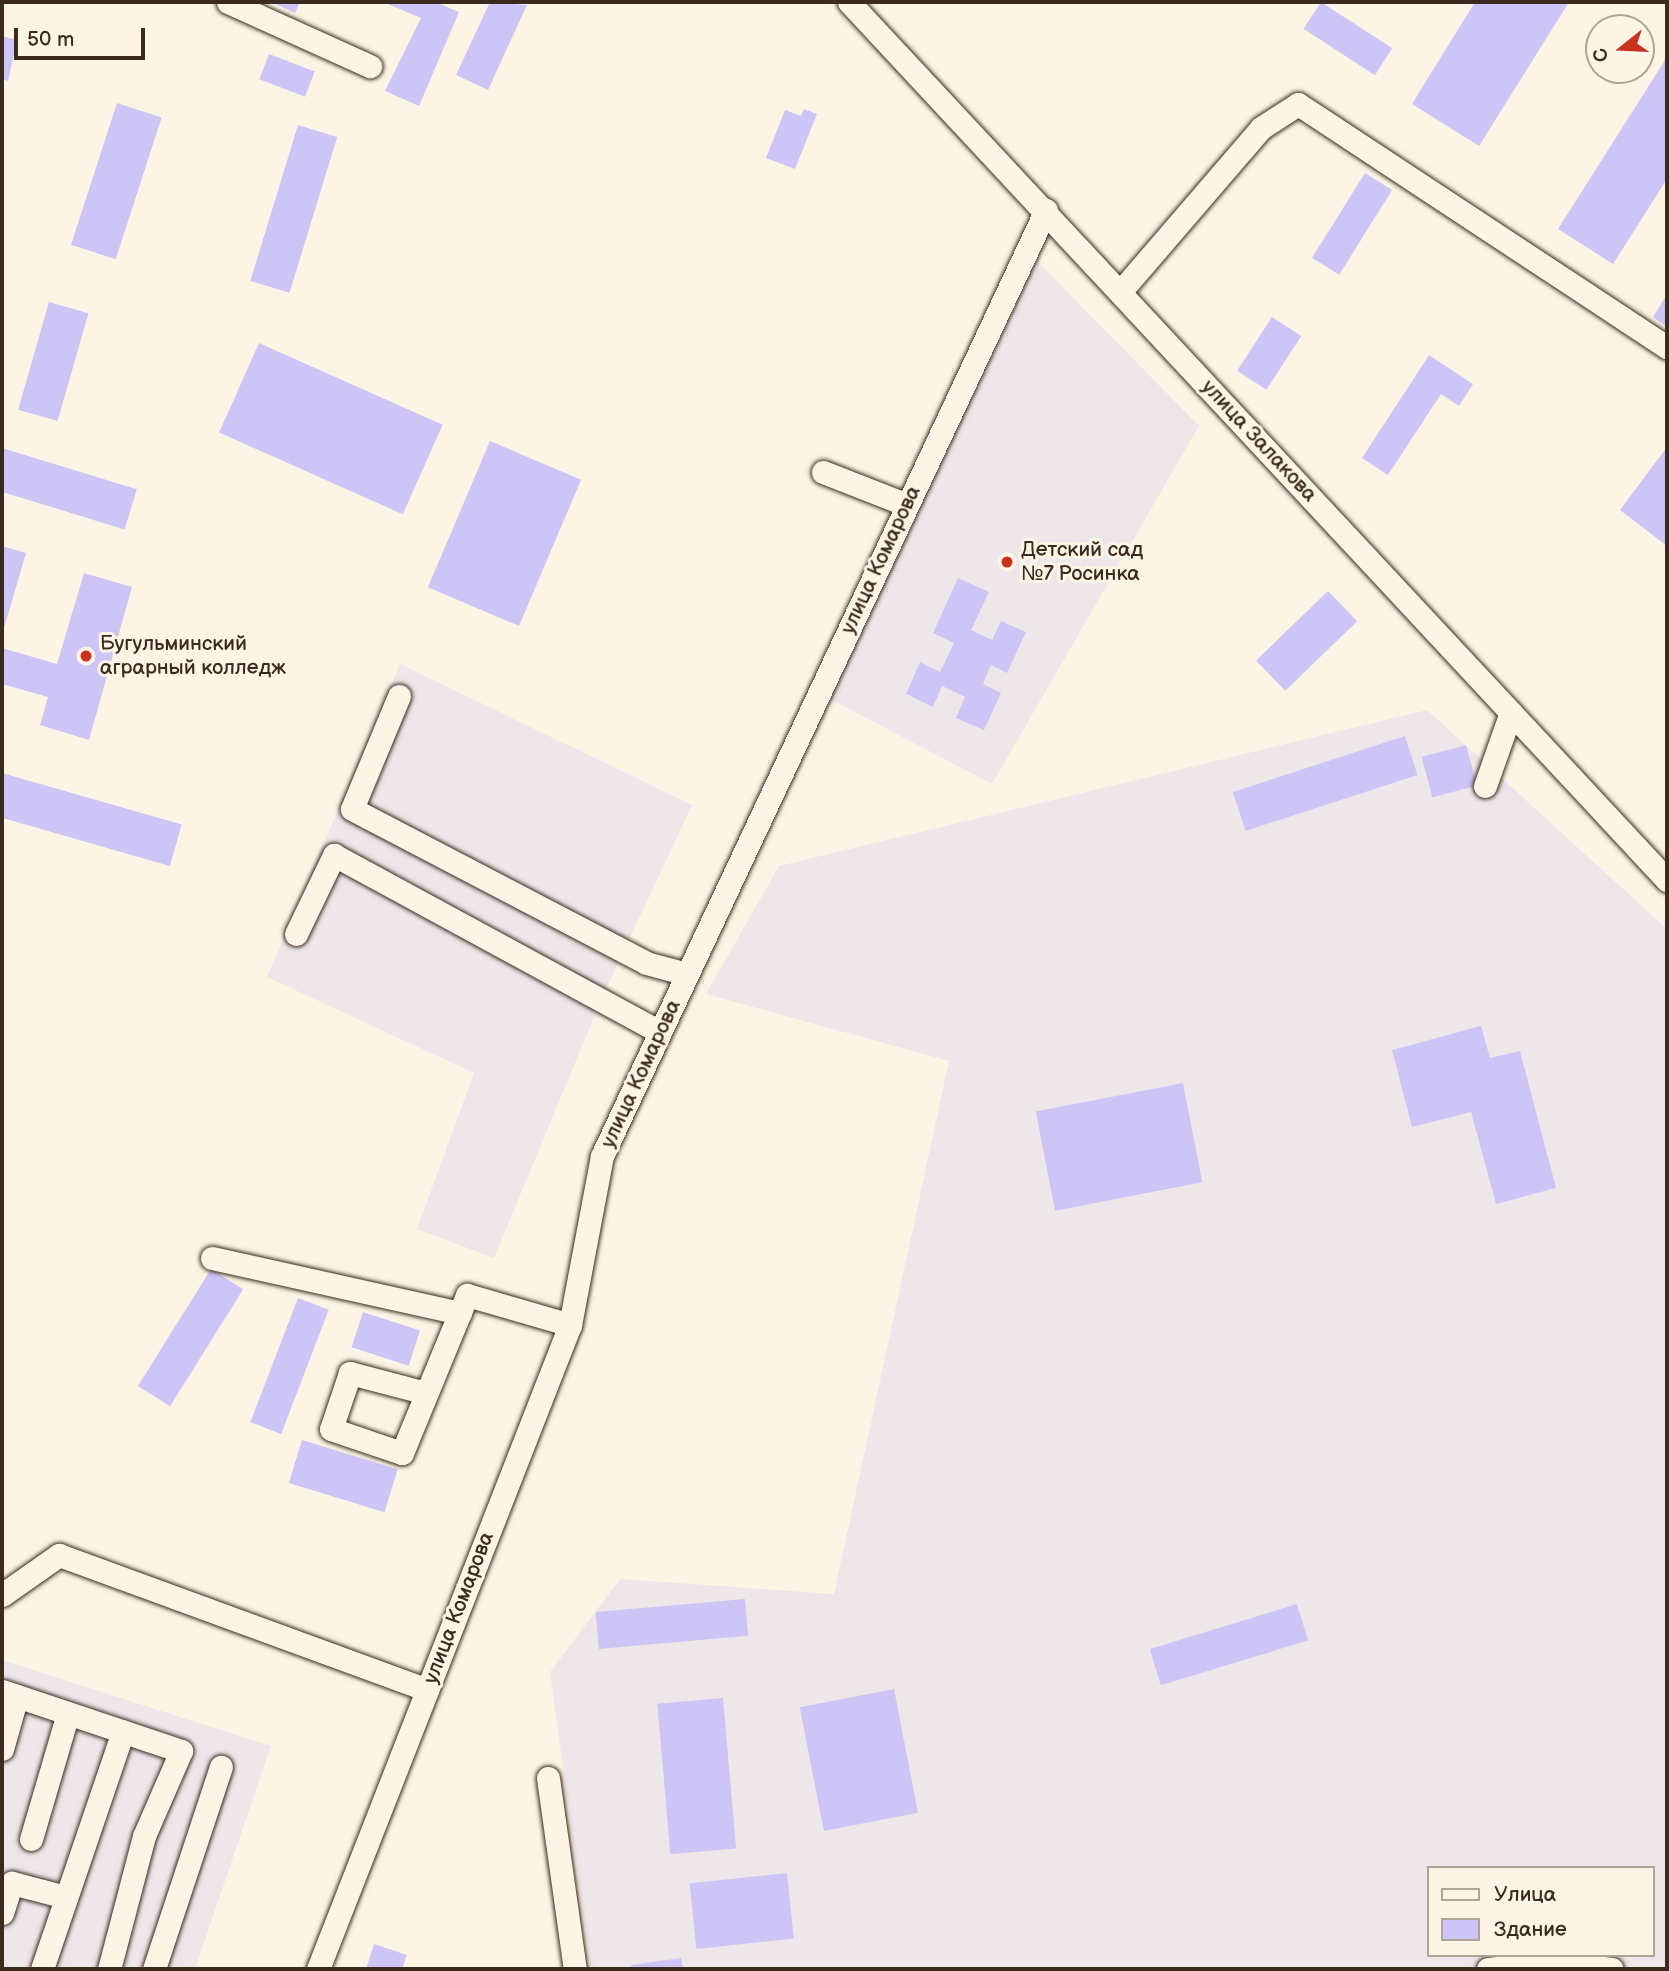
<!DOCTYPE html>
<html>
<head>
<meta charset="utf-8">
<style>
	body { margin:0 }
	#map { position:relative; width:1669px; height:1971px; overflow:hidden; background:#fcf5e5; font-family:"Balsamiq Sans",sans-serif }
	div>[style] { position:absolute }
	.built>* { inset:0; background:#eee7ea }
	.building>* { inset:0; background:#cec5f7; transform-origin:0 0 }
	.roads { filter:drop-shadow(0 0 2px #3b2a1e) drop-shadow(0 0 2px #3b2a1e) }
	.minor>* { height:23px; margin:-11.5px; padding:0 11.5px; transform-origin:11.5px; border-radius:11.5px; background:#fcf5e5 }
	.dots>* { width:19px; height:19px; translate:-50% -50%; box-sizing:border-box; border:4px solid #fcf5e5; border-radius:50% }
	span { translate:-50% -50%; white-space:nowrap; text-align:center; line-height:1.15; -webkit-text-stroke:6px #fcf5e5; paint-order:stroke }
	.street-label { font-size:21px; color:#3b2a1e }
	.poi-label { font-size:21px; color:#3b2a1e }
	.left { translate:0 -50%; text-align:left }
	.frame { position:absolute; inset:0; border:4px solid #3b2a1e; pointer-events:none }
	.legend { position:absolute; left:1427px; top:1866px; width:228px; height:91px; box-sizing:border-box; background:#fcf5e5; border:2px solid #afa495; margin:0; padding:9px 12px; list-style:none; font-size:21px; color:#3b2a1e }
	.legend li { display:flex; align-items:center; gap:14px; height:35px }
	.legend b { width:35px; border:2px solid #afa495 }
	.north { position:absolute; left:1585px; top:14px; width:70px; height:70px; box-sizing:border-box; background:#fcf5e5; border:2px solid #afa495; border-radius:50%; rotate:252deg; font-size:19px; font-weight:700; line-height:28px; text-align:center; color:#3b2a1e }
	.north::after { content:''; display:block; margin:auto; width:24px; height:32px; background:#c8321e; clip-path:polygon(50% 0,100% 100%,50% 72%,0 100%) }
	.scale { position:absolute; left:14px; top:28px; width:131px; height:32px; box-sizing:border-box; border:4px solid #3b2a1e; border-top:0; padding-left:9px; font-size:21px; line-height:24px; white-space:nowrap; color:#3b2a1e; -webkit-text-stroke:5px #fcf5e5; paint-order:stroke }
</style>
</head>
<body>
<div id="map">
	<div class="built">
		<div style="clip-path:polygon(1037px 261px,1199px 426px,992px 784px,830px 699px)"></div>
		<div style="clip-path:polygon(400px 664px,692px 805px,605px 991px,494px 1258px,417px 1229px,474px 1073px,267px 977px)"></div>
		<div style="clip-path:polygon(evenodd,1427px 710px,1667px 929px,1667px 1969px,591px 1969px,550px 1672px,620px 1579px,834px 1594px,949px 1061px,706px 994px,779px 866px,1427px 710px,1429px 1868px,1653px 1868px,1653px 1955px,1429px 1955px,1429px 1868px)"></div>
		<div style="clip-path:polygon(2px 1660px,271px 1746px,195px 1969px,2px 1969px)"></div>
	</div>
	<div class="building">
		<div style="clip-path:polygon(271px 2px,300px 2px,295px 13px)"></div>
		<div style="clip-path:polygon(383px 2px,435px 2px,459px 12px,419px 106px,385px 91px,421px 18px)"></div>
		<div style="clip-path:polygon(490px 2px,527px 5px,488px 90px,456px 75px)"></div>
		<div style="left:1321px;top:2px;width:85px;height:32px;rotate:33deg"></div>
		<div style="clip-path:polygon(1475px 2px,1569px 2px,1479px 146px,1412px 104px)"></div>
		<div style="clip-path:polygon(2px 36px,17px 40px,8px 81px,2px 79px)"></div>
		<div style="left:269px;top:54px;width:49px;height:27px;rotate:21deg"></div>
		<div style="clip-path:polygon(1667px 57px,1667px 179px,1613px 264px,1558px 229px)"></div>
		<div style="left:117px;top:103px;width:47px;height:149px;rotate:18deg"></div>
		<div style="clip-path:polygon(804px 109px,817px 114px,795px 169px,766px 158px,785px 110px,801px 116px)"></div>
		<div style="left:298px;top:125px;width:41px;height:163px;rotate:17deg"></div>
		<div style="left:1365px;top:173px;width:32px;height:100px;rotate:32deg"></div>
		<div style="clip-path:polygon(1667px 294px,1667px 327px,1653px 317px)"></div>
		<div style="left:49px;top:302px;width:41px;height:112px;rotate:16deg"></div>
		<div style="left:1272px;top:317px;width:35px;height:64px;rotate:33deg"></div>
		<div style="left:259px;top:343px;width:201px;height:98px;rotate:24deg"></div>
		<div style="clip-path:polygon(1429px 355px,1473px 384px,1459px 406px,1441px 394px,1388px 475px,1362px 458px)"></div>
		<div style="left:490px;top:441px;width:99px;height:159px;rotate:23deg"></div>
		<div style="clip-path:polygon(1667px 447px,1667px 546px,1620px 510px)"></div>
		<div style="left:2px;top:448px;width:141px;height:42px;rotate:17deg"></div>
		<div style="clip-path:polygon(2px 546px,26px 553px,2px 635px)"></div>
		<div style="clip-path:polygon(84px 573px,132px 587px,89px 740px,40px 725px,48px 697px,2px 684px,2px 648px,57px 664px)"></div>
		<div style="clip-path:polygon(958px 578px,989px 592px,971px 630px,992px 640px,1001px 621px,1026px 632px,1007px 673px,991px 665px,983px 684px,1001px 693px,984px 730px,956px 718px,965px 697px,942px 686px,933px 707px,906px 694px,920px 662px,940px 672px,954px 643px,933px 633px)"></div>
		<div style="left:1328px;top:591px;width:42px;height:100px;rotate:46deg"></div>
		<div style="left:1405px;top:736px;width:41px;height:181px;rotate:72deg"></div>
		<div style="left:1466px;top:745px;width:42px;height:46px;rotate:75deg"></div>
		<div style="left:2px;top:773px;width:187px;height:43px;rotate:16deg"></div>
		<div style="clip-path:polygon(1481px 1026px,1490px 1058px,1520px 1051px,1556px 1188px,1496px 1204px,1471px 1112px,1412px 1127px,1392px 1050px)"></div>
		<div style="left:1183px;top:1083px;width:101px;height:150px;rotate:79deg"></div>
		<div style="left:211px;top:1269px;width:38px;height:138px;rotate:32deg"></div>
		<div style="left:298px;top:1298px;width:33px;height:133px;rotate:21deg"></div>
		<div style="left:363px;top:1312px;width:60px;height:37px;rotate:18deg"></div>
		<div style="left:302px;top:1440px;width:100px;height:45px;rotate:17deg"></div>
		<div style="left:745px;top:1599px;width:37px;height:150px;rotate:85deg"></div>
		<div style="left:1297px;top:1604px;width:38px;height:154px;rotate:73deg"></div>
		<div style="left:894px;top:1689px;width:126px;height:96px;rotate:79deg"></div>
		<div style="left:723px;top:1698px;width:151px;height:66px;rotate:85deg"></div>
		<div style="left:787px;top:1873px;width:66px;height:98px;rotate:84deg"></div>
		<div style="clip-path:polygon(374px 1944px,407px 1955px,402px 1969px,366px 1969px)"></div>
		<div style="clip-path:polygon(681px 1958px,683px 1969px,632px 1969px,631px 1965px)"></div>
	</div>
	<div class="roads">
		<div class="minor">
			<div style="left:228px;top:2px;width:156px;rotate:24.3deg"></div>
			<div style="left:849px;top:2px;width:1200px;rotate:47.03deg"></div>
			<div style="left:1120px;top:292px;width:216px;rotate:-49.3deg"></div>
			<div style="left:1261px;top:128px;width:44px;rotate:-33deg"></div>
			<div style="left:1298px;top:104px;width:442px;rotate:33.4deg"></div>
			<div style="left:823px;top:472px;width:90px;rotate:21.4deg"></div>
			<div style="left:399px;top:696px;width:122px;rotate:112.6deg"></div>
			<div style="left:352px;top:809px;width:332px;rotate:27.6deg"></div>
			<div style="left:646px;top:963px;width:42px;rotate:15deg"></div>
			<div style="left:1485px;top:786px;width:78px;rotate:-70.6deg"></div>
			<div style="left:296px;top:934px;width:88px;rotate:-64.3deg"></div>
			<div style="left:334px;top:855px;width:371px;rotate:28.5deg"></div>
			<div style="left:212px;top:1258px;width:254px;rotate:12.5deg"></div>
			<div style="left:426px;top:1393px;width:79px;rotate:-165.3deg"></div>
			<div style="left:350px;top:1373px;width:59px;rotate:108.7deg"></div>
			<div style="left:331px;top:1429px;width:75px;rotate:18.7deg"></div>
			<div style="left:402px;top:1453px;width:171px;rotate:-67.6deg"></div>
			<div style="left:467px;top:1295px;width:107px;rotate:16.2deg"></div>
			<div style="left:2px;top:1595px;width:70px;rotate:-35.1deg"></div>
			<div style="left:59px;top:1555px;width:392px;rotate:20.1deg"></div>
			<div style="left:2px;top:1691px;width:189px;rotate:18.5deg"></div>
			<div style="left:181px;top:1751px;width:93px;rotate:113.5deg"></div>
			<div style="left:144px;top:1836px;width:138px;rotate:104.7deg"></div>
			<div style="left:2px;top:1749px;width:55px;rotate:-74.2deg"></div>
			<div style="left:548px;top:1778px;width:193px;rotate:82deg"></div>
			<div style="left:31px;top:1839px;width:131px;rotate:-73.6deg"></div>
			<div style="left:2px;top:1913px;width:32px;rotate:-72deg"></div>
			<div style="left:12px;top:1883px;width:56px;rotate:14.5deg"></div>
			<div style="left:42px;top:1969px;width:251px;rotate:-71.2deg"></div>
			<div style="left:154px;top:1969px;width:213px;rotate:-71.7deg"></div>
			<div style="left:318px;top:1969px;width:692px;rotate:-68.63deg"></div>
			<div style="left:570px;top:1325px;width:172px;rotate:-79.3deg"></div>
			<div style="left:602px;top:1156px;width:1045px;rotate:-64.86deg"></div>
			<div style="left:1488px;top:1969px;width:67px;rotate:-6deg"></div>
			<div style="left:1555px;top:1962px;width:57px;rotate:7deg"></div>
		</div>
	</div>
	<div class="dots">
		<div style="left:1007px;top:562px;background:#c8321e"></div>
		<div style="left:86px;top:656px;background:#c8321e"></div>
	</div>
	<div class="street-label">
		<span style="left:1259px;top:441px;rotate:47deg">улица Залакова</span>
		<span style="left:881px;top:560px;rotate:-65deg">улица Комарова</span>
		<span style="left:641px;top:1074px;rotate:-65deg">улица Комарова</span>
		<span style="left:459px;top:1608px;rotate:-69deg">улица Комарова</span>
	</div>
	<div class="poi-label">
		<span class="left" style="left:1021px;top:562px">Детский сад<br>№7 Росинка</span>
		<span class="left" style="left:100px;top:656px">Бугульминский<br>аграрный колледж</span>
	</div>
	<div class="frame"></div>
	<ul class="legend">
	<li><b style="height:9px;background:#fcf5e5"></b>Улица</li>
	<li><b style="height:19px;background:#cec5f7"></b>Здание</li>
	</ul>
	<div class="north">С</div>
	<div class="scale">50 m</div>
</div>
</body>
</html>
